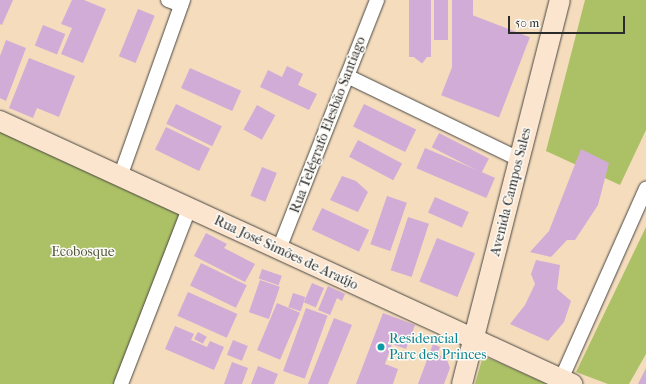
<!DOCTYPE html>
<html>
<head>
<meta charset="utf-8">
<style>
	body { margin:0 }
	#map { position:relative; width:646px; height:384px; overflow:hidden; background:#f4dcbd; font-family:"IM FELL French Canon",serif }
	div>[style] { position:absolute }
	.green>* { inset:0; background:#acc166 }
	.building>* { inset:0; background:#d1acd7; transform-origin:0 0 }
	.roads { filter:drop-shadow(0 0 1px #494641) drop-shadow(0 0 1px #494641) }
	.street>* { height:14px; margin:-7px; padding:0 7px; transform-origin:7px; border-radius:7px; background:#fff }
	.secondary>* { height:20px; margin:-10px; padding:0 10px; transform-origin:10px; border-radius:10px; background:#fce5cf }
	.dots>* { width:11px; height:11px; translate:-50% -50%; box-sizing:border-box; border:2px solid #fdfcf7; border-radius:50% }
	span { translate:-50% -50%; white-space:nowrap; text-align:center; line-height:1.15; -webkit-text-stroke:3px #fdfcf7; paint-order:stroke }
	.street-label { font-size:14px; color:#2b2b2b }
	.park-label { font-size:14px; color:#52583d }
	.culture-label { font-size:14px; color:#0d838f }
	.left { translate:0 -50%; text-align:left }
	.scale { position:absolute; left:508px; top:16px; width:117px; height:18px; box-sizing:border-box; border:2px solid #2b2b2b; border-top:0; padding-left:5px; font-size:12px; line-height:14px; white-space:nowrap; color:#2b2b2b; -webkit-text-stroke:3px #fdfcf7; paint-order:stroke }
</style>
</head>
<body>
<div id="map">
	<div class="green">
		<div style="clip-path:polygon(585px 0,646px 0,646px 130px,620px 185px,546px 151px)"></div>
		<div style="clip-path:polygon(0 121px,189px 209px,121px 384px,0 384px)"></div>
		<div style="clip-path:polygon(646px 227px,646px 354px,629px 384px,608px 384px,576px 372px)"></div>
		<div style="clip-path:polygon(483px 356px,498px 362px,547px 384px,475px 384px)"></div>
	</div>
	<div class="building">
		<div style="clip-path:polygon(0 0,13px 0,2px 25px,0 24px)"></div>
		<div style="clip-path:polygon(72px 0,84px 0,106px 9px,83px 63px,61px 54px,72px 28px,61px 24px)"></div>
		<div style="left:409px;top:0;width:22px;height:57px"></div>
		<div style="left:434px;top:0;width:14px;height:40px"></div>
		<div style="left:452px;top:0;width:21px;height:71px"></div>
		<div style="left:138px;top:9px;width:18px;height:51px;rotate:22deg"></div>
		<div style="left:472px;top:15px;width:62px;height:86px;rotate:21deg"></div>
		<div style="left:43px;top:25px;width:24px;height:22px;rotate:22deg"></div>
		<div style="clip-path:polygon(6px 40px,26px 48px,6px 101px,0 98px,0 56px)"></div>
		<div style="left:422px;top:47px;width:10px;height:13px;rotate:37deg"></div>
		<div style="clip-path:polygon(29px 58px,75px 76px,59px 117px,37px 108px,33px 118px,9px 108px)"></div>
		<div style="clip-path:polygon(287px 66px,303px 74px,298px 85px,317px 94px,309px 110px,260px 87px,268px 70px,282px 77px)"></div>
		<div style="left:190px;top:68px;width:56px;height:22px;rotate:24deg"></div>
		<div style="left:176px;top:104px;width:51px;height:22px;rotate:26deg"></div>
		<div style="left:364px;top:104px;width:58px;height:25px;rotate:26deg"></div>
		<div style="left:257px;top:105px;width:21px;height:28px;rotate:29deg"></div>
		<div style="left:166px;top:127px;width:49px;height:25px;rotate:26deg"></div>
		<div style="left:439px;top:133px;width:56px;height:16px;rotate:27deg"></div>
		<div style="left:358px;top:140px;width:50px;height:19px;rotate:28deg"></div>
		<div style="left:425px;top:148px;width:76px;height:22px;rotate:23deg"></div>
		<div style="clip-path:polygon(581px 149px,609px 163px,598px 205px,575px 240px,567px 240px,551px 257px,530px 252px,549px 231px)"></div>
		<div style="left:262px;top:167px;width:16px;height:31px;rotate:22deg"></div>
		<div style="clip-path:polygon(342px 176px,356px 181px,368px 192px,358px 212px,330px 200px)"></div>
		<div style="left:387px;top:196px;width:21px;height:51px;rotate:19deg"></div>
		<div style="left:435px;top:197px;width:37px;height:17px;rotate:24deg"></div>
		<div style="left:322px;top:208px;width:52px;height:24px;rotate:25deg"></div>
		<div style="left:408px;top:217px;width:22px;height:56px;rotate:18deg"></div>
		<div style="clip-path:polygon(206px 233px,227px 244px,224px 248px,255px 264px,245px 282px,194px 256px)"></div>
		<div style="left:437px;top:238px;width:41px;height:47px;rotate:22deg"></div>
		<div style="clip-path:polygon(536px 260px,560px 265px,557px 289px,571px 301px,564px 322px,548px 341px,510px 324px,525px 305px,535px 284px,531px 274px)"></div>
		<div style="left:201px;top:263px;width:51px;height:25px;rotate:26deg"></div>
		<div style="left:262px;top:269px;width:21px;height:10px;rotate:19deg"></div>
		<div style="left:260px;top:280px;width:21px;height:34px;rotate:19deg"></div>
		<div style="left:312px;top:283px;width:13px;height:21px;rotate:23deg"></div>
		<div style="clip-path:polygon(328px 286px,345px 294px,342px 301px,337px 298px,330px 315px,318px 310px)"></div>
		<div style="left:188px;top:292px;width:54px;height:26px;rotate:24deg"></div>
		<div style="left:293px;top:293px;width:13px;height:15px;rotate:18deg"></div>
		<div style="left:277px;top:303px;width:25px;height:51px;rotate:23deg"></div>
		<div style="left:306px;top:308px;width:23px;height:67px;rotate:20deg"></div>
		<div style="clip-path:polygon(383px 313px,415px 325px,406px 349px,392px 344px,385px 364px,398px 369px,393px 384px,356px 384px)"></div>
		<div style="clip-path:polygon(334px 318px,352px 325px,328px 384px,308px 384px)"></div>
		<div style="clip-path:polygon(175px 326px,194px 334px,191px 340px,207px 347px,210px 341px,224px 347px,214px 370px,165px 349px)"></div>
		<div style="left:198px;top:332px;width:10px;height:8px;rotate:29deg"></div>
		<div style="left:233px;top:340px;width:16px;height:16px;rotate:22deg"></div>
		<div style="clip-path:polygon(433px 344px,440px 347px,437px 354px,447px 360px,450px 368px,444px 384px,418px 384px)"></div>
		<div style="clip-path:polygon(232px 362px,248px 368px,242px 384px,224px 384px)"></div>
		<div style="clip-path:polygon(258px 366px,278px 374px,274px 384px,251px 384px)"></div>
		<div style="clip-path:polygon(646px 368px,646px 384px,638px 384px)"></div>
	</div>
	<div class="roads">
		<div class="street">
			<div style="left:168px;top:0;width:14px;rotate:21deg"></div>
			<div style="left:347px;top:76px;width:191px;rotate:25.8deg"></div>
			<div style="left:120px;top:177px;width:188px;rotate:-70.4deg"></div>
			<div style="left:279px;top:249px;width:268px;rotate:-68.5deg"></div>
			<div style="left:121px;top:384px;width:188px;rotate:-68.8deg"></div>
			<div style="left:559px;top:384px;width:214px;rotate:-66deg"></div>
		</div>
		<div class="secondary">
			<div style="left:0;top:121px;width:630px;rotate:24.69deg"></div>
			<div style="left:462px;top:384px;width:396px;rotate:-75.7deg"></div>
		</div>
	</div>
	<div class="dots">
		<div style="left:381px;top:347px;background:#0f9aa8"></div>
	</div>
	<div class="street-label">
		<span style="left:328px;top:125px;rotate:-69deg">Rua Telégrafo Elesbão Santiago</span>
		<span style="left:511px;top:192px;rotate:-76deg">Avenida Campos Sales</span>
		<span style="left:286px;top:253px;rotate:25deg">Rua José Simões de Araújo</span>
	</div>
	<div class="park-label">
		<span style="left:83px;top:252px">Ecobosque</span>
	</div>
	<div class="culture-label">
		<span class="left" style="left:389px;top:347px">Residencial<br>Parc des Princes</span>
	</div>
	<div class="scale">50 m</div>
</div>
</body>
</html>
